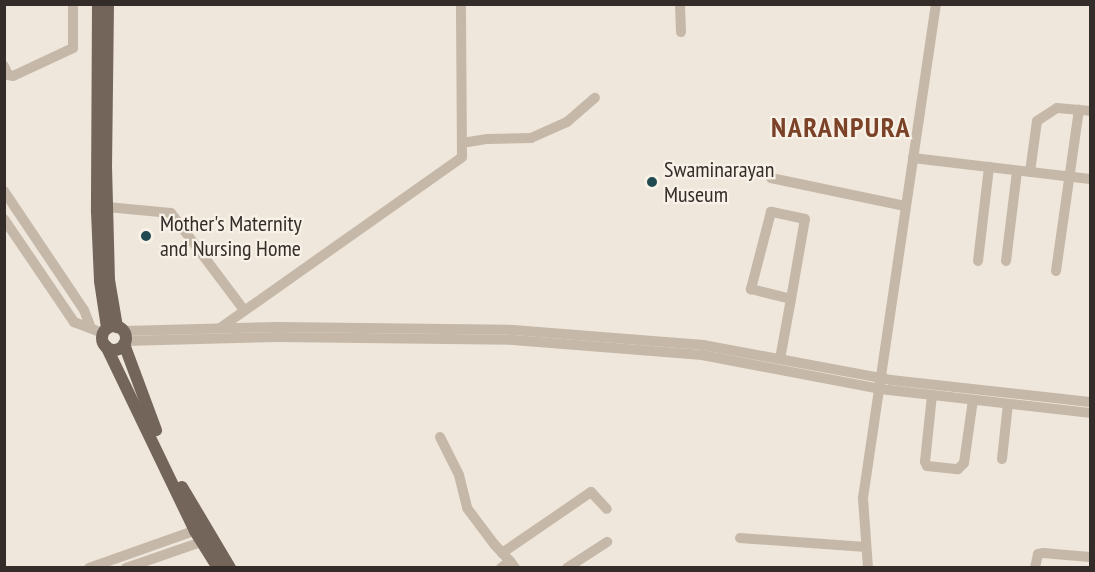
<!DOCTYPE html>
<html>
<head>
<meta charset="utf-8">
<style>
	body { margin:0 }
	#map { position:relative; width:1095px; height:572px; overflow:hidden; background:#efe7db; font-family:"PT Sans Narrow",sans-serif }
	div>[style] { position:absolute }
	.minor>* { height:10px; margin:-5px; padding:0 5px; transform-origin:5px; border-radius:5px; background:#c6b8a8 }
	.major>* { height:12px; margin:-6px; padding:0 6px; transform-origin:6px; border-radius:6px; background:#74655a }
	.major>.ring { margin:-6px; padding:0; box-sizing:content-box; background:none; border:12px solid #74655a; border-radius:50% }
	.dots>* { width:16px; height:16px; translate:-50% -50%; box-sizing:border-box; border:3px solid #f7f1e7; border-radius:50% }
	span { translate:-50% -50%; white-space:nowrap; text-align:center; line-height:1.15; -webkit-text-stroke:4.5px #f7f1e7; paint-order:stroke }
	.poi-label { font-size:22px; color:#342c28 }
	.left { translate:0 -50%; text-align:left }
	.district-label { font-size:28px; color:#7b4228; font-weight:700; letter-spacing:1.5px }
	.frame { position:absolute; inset:0; border:6px solid #342c28; pointer-events:none }
</style>
</head>
<body>
<div id="map">
	<div class="minor">
		<div style="left:680px;top:4px;width:28px;rotate:88deg"></div>
		<div style="left:4px;top:66px;width:10px;rotate:66deg"></div>
		<div style="left:8px;top:75px;width:5px;rotate:11deg"></div>
		<div style="left:13px;top:76px;width:66px;rotate:-25deg"></div>
		<div style="left:73px;top:48px;width:44px;rotate:-90deg"></div>
		<div style="left:462px;top:143px;width:26px;rotate:-9deg"></div>
		<div style="left:488px;top:139px;width:43px;rotate:-1.3deg"></div>
		<div style="left:531px;top:138px;width:39px;rotate:-24deg"></div>
		<div style="left:567px;top:122px;width:37px;rotate:-41deg"></div>
		<div style="left:913px;top:158px;width:178px;rotate:6.8deg"></div>
		<div style="left:1030px;top:172px;width:51px;rotate:-82.2deg"></div>
		<div style="left:1037px;top:121px;width:24px;rotate:-33deg"></div>
		<div style="left:1057px;top:108px;width:33px;rotate:5deg"></div>
		<div style="left:771px;top:178px;width:137px;rotate:11.8deg"></div>
		<div style="left:4px;top:191px;width:143px;rotate:56.1deg"></div>
		<div style="left:84px;top:310px;width:19px;rotate:69deg"></div>
		<div style="left:107px;top:207px;width:64px;rotate:5.4deg"></div>
		<div style="left:171px;top:213px;width:121px;rotate:53deg"></div>
		<div style="left:4px;top:219px;width:125px;rotate:55.8deg"></div>
		<div style="left:74px;top:322px;width:31px;rotate:21deg"></div>
		<div style="left:978px;top:261px;width:95px;rotate:-83.3deg"></div>
		<div style="left:1006px;top:261px;width:91px;rotate:-83deg"></div>
		<div style="left:1056px;top:271px;width:163px;rotate:-81.9deg"></div>
		<div style="left:220px;top:328px;width:296px;rotate:-35.2deg"></div>
		<div style="left:462px;top:157px;width:153px;rotate:-90.4deg"></div>
		<div style="left:123px;top:331px;width:154px;rotate:-1.5deg"></div>
		<div style="left:277px;top:327px;width:236px;rotate:0.7deg"></div>
		<div style="left:513px;top:330px;width:191px;rotate:4.5deg"></div>
		<div style="left:703px;top:345px;width:191px;rotate:10.5deg"></div>
		<div style="left:891px;top:380px;width:200px;rotate:6.3deg"></div>
		<div style="left:125px;top:341px;width:152px;rotate:-1.5deg"></div>
		<div style="left:277px;top:337px;width:236px;rotate:0.7deg"></div>
		<div style="left:513px;top:340px;width:190px;rotate:4.5deg"></div>
		<div style="left:702px;top:355px;width:181px;rotate:10.8deg"></div>
		<div style="left:880px;top:389px;width:211px;rotate:6.5deg"></div>
		<div style="left:780px;top:359px;width:61px;rotate:-79.6deg"></div>
		<div style="left:791px;top:299px;width:81px;rotate:-80.1deg"></div>
		<div style="left:805px;top:219px;width:35px;rotate:-168deg"></div>
		<div style="left:771px;top:212px;width:80px;rotate:104.6deg"></div>
		<div style="left:751px;top:289px;width:41px;rotate:14deg"></div>
		<div style="left:932px;top:395px;width:67px;rotate:96deg"></div>
		<div style="left:925px;top:462px;width:4px;rotate:63deg"></div>
		<div style="left:927px;top:466px;width:31px;rotate:6deg"></div>
		<div style="left:958px;top:469px;width:8px;rotate:-45deg"></div>
		<div style="left:964px;top:463px;width:64px;rotate:-81.9deg"></div>
		<div style="left:440px;top:437px;width:42px;rotate:63.4deg"></div>
		<div style="left:459px;top:475px;width:34px;rotate:76deg"></div>
		<div style="left:467px;top:508px;width:45px;rotate:53.1deg"></div>
		<div style="left:494px;top:544px;width:23px;rotate:47deg"></div>
		<div style="left:1002px;top:459px;width:55px;rotate:-83.8deg"></div>
		<div style="left:740px;top:538px;width:126px;rotate:4.1deg"></div>
		<div style="left:502px;top:553px;width:108px;rotate:-34.4deg"></div>
		<div style="left:591px;top:492px;width:23px;rotate:47deg"></div>
		<div style="left:89px;top:568px;width:120px;rotate:-19.5deg"></div>
		<div style="left:126px;top:568px;width:86px;rotate:-19.1deg"></div>
		<div style="left:501px;top:568px;width:11px;rotate:-38deg"></div>
		<div style="left:510px;top:561px;width:9px;rotate:54deg"></div>
		<div style="left:567px;top:568px;width:48px;rotate:-33deg"></div>
		<div style="left:868px;top:568px;width:70px;rotate:-94.1deg"></div>
		<div style="left:863px;top:498px;width:499px;rotate:-81.6deg"></div>
		<div style="left:1035px;top:568px;width:14px;rotate:-78deg"></div>
		<div style="left:1038px;top:554px;width:5px;rotate:-11deg"></div>
		<div style="left:1043px;top:553px;width:47px;rotate:4.9deg"></div>
	</div>
	<div class="major">
		<div style="left:98px;top:4px;width:208px;rotate:90.3deg"></div>
		<div style="left:97px;top:212px;width:69px;rotate:87.5deg"></div>
		<div style="left:100px;top:281px;width:48px;rotate:81.5deg"></div>
		<div style="left:108px;top:4px;width:162px;rotate:90.7deg"></div>
		<div style="left:106px;top:166px;width:114px;rotate:88.5deg"></div>
		<div style="left:109px;top:280px;width:48px;rotate:80.3deg"></div>
		<div class="ring" style="left:102px;top:326px;width:12px;height:12px"></div>
		<div style="left:124px;top:344px;width:92px;rotate:69.6deg"></div>
		<div style="left:106px;top:346px;width:205px;rotate:64.3deg"></div>
		<div style="left:195px;top:531px;width:44px;rotate:58.1deg"></div>
		<div style="left:182px;top:487px;width:94px;rotate:59.3deg"></div>
	</div>
	<div class="dots">
		<div style="left:652px;top:182px;background:#214b51"></div>
		<div style="left:146px;top:236px;background:#214b51"></div>
	</div>
	<div class="poi-label">
		<span class="left" style="left:664px;top:182px">Swaminarayan<br>Museum</span>
		<span class="left" style="left:160px;top:236px">Mother's Maternity<br>and Nursing Home</span>
	</div>
	<div class="district-label">
		<span style="left:841px;top:127px">NARANPURA</span>
	</div>
	<div class="frame"></div>
</div>
</body>
</html>
